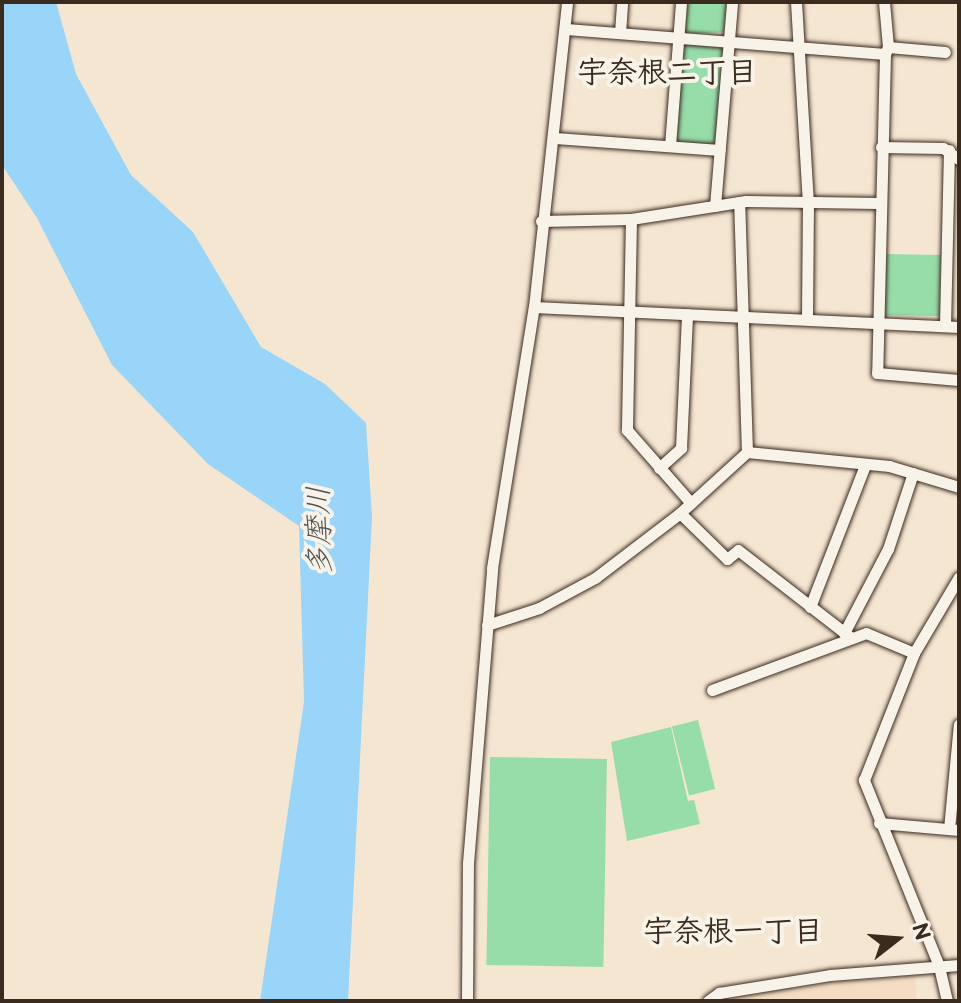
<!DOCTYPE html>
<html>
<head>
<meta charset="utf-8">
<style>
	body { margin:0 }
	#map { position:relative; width:961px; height:1003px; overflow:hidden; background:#f5e6d2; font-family:"Balsamiq Sans","Klee One",sans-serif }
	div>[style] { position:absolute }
	.built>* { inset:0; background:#f4ddc3 }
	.green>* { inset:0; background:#97ddaa; transform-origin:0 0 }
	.water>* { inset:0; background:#99d4f9 }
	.roads { filter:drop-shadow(0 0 2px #3b2a1e) drop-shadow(0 0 2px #3b2a1e) }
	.street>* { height:11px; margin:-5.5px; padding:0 5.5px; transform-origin:5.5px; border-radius:5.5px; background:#f7f3e8 }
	span { translate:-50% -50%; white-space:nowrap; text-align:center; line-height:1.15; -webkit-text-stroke:8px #f7f3e8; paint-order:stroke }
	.neighbourhood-label { font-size:30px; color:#3b2a1e; font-weight:700 }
	.water-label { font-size:30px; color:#525455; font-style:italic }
	.frame { position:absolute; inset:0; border:4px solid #3b2a1e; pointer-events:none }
	.north { position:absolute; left:857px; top:899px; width:80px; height:80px; -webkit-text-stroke:6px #f7f3e8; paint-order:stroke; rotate:73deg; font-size:22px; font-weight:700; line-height:32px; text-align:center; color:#3b2a1e }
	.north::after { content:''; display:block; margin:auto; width:28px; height:36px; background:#3b2a1e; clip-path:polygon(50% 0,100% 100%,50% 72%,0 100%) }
</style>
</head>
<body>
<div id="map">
	<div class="built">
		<div style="clip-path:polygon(915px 976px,917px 1001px,722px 1001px,836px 983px)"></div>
	</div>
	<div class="green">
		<div style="clip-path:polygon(686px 2px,728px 2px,725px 32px,688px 34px,683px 28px)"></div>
		<div style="clip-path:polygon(687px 43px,720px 44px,724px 50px,716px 141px,711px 145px,678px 143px,675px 137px,682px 47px)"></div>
		<div style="left:885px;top:254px;width:56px;height:61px;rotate:1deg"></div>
		<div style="left:698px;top:720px;width:71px;height:27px;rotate:76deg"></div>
		<div style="clip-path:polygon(671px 727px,688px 801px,694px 800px,700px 824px,627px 841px,611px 742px)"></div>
		<div style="left:490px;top:757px;width:117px;height:208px;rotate:1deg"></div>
	</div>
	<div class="water">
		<div style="clip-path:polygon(2px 2px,56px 2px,76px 74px,131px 175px,193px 232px,261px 347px,325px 384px,366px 423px,372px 517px,348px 1001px,260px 1001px,304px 702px,299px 526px,208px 464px,112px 365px,37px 218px,2px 165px)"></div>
	</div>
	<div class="roads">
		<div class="street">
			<div style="left:796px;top:2px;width:200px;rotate:86.6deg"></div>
			<div style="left:808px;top:202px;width:117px;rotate:90.5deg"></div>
			<div style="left:884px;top:2px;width:45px;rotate:84.9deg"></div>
			<div style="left:566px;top:29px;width:320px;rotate:4.5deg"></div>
			<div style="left:885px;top:54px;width:8px;rotate:-67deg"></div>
			<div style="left:888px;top:47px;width:57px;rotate:5deg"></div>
			<div style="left:620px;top:33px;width:31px;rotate:-86deg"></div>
			<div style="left:885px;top:54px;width:319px;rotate:91.4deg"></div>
			<div style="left:877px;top:373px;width:82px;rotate:4.9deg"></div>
			<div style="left:555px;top:138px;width:165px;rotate:4.2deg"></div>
			<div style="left:670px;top:146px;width:144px;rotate:-85.6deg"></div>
			<div style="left:881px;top:147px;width:62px;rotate:0.9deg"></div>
			<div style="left:943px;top:148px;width:19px;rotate:35deg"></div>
			<div style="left:715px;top:206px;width:205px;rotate:-85.2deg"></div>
			<div style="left:631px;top:219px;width:211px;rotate:91.1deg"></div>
			<div style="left:627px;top:430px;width:97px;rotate:48.8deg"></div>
			<div style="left:541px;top:221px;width:90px;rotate:-1.3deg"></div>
			<div style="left:631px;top:219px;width:116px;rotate:-8.9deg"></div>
			<div style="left:746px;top:201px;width:132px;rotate:0.9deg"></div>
			<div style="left:534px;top:307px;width:425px;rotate:2.7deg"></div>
			<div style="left:945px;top:326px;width:176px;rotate:-88.7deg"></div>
			<div style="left:747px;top:452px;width:143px;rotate:5.6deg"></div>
			<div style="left:889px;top:466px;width:73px;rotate:16.7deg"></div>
			<div style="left:659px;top:468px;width:30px;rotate:-42deg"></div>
			<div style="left:681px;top:448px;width:134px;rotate:-87.4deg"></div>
			<div style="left:680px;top:513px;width:66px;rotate:44.4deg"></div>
			<div style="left:727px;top:559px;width:14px;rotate:-39deg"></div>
			<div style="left:738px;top:550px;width:142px;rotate:37.8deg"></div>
			<div style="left:810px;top:607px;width:152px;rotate:-68.8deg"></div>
			<div style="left:487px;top:625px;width:55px;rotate:-18.1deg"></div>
			<div style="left:539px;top:608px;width:64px;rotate:-28.2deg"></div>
			<div style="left:595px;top:578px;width:107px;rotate:-37.4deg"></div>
			<div style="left:680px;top:513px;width:91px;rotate:-42.3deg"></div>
			<div style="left:747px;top:452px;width:250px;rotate:-91.8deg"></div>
			<div style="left:844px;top:633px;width:95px;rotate:-62.4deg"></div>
			<div style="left:888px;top:549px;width:80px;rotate:-71.8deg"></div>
			<div style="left:712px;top:690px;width:164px;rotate:-20.3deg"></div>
			<div style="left:866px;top:633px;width:52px;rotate:22.6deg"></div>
			<div style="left:879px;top:823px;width:80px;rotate:5deg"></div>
			<div style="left:949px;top:829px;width:105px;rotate:-84.6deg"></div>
			<div style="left:467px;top:1001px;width:138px;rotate:-89.6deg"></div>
			<div style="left:468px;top:863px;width:296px;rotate:-85.3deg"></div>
			<div style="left:492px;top:568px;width:264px;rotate:-80.9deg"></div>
			<div style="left:534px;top:307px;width:307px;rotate:-83.8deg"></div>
			<div style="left:708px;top:1001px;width:14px;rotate:-36deg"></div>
			<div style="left:719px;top:993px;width:112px;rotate:-9.2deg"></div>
			<div style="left:830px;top:975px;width:129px;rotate:-4.4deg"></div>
			<div style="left:947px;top:1001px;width:36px;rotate:-103deg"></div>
			<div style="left:939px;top:966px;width:201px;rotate:-112deg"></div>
			<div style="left:864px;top:780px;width:136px;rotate:-68.5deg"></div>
			<div style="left:914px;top:653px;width:88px;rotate:-59.4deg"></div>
		</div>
	</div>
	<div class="neighbourhood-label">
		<span style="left:667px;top:73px">宇奈根二丁目</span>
		<span style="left:733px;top:932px">宇奈根一丁目</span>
	</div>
	<div class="water-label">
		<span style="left:320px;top:531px;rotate:-91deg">多摩川</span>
	</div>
	<div class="frame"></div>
	<div class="north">N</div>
</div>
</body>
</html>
